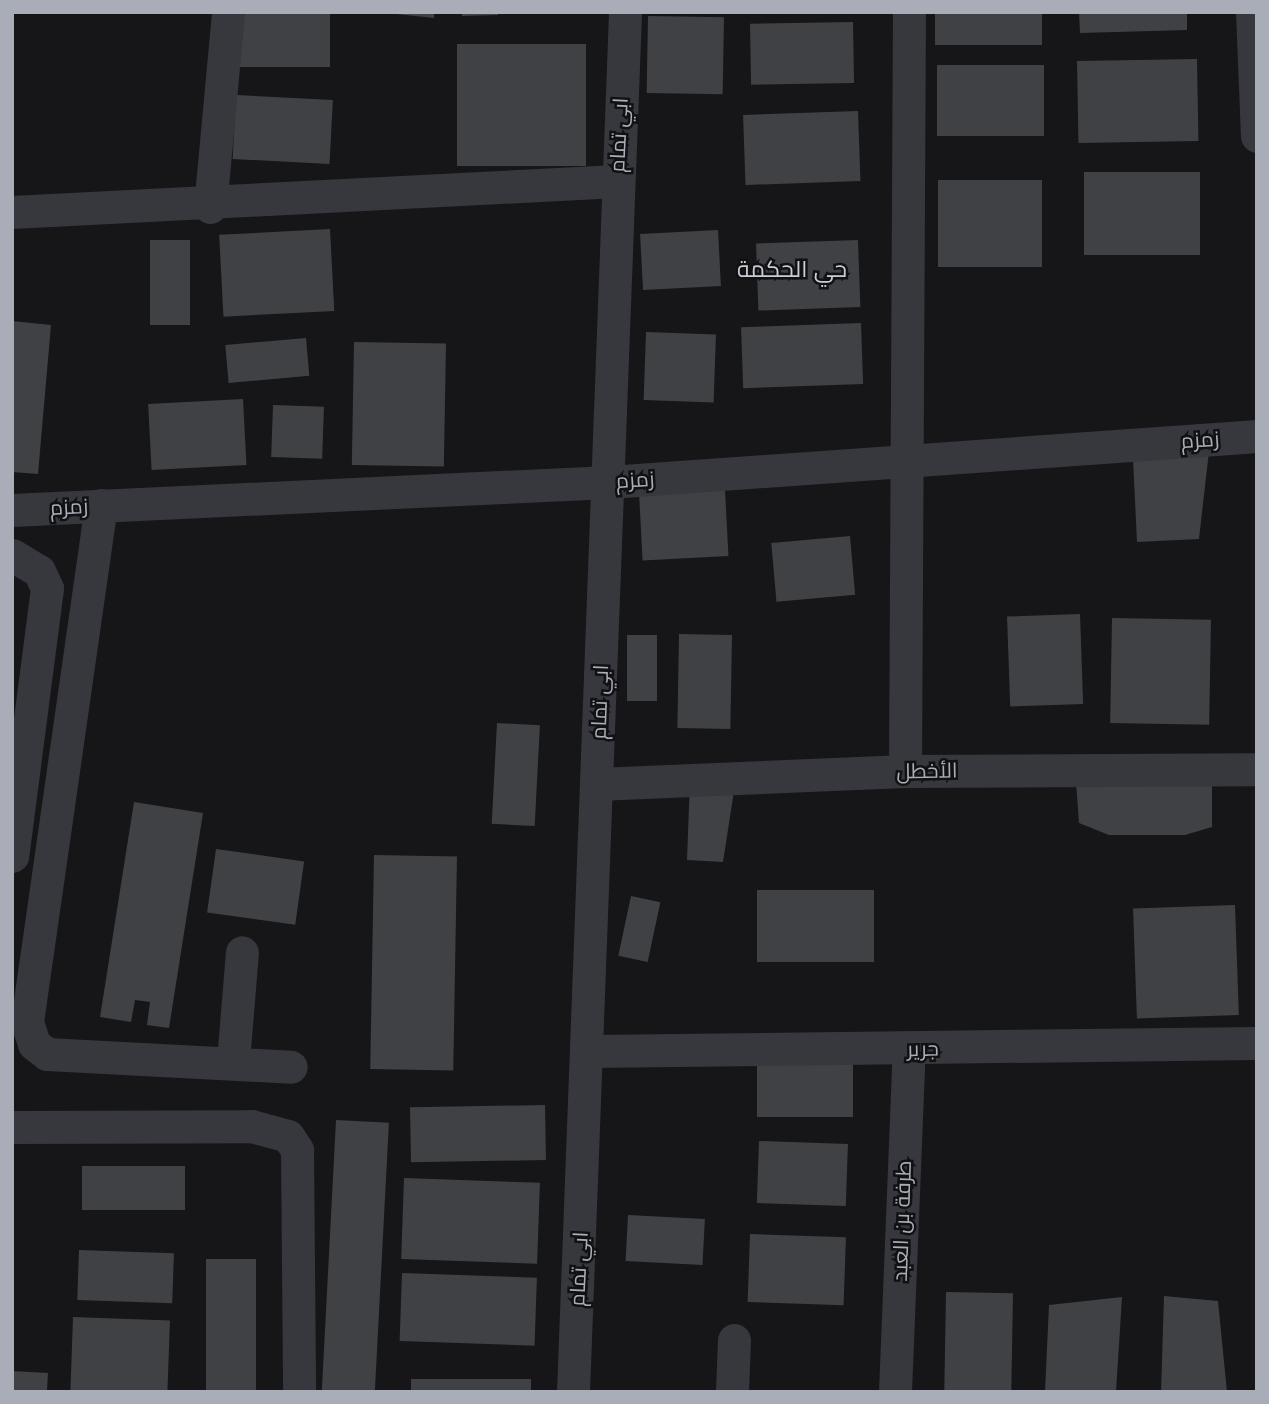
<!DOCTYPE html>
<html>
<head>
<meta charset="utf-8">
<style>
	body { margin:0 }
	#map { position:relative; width:1269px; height:1404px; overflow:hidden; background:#161618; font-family:Inter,Cairo,sans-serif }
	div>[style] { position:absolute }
	.building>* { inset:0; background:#404145; transform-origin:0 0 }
	.minor>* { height:33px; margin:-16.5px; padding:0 16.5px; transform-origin:16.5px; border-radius:16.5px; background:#37383d }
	span { translate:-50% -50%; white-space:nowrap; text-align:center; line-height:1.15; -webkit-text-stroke:5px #111113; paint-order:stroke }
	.street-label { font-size:21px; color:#a8adb8 }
	.neighbourhood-label { font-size:23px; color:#c9ccd4 }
	.frame { position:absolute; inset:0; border:14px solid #a8adb8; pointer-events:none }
</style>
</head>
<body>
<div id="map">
	<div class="building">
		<div style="left:237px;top:12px;width:93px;height:55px"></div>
		<div style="clip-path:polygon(377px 12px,434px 12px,434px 18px)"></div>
		<div style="clip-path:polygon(462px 12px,498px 12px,498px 15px,462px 16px)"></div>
		<div style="left:935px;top:12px;width:107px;height:33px"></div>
		<div style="clip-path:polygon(1079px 12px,1187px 12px,1187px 30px,1080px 33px)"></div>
		<div style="left:648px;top:16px;width:76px;height:77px;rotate:1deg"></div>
		<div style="left:853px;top:22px;width:61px;height:103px;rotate:89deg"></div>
		<div style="left:457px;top:44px;width:129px;height:122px"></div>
		<div style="left:1197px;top:59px;width:82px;height:120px;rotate:89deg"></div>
		<div style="left:937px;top:65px;width:107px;height:71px"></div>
		<div style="left:236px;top:95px;width:97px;height:64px;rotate:3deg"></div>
		<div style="left:858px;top:111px;width:70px;height:115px;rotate:88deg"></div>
		<div style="left:1200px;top:172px;width:83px;height:116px;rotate:90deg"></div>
		<div style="left:938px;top:180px;width:104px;height:87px"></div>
		<div style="left:330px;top:229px;width:82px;height:111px;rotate:87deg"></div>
		<div style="left:718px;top:230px;width:56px;height:78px;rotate:87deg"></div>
		<div style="left:150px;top:240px;width:40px;height:85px"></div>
		<div style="left:858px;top:240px;width:67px;height:102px;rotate:88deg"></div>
		<div style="clip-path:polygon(12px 321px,51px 325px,38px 474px,12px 472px)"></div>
		<div style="left:861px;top:323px;width:61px;height:120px;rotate:88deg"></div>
		<div style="left:646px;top:332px;width:70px;height:68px;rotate:2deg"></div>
		<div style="left:306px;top:338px;width:38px;height:81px;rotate:85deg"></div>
		<div style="left:354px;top:342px;width:92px;height:123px;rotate:1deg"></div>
		<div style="left:243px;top:399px;width:66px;height:95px;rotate:87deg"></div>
		<div style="left:273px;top:405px;width:51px;height:52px;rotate:2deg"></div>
		<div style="clip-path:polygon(1209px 451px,1199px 539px,1137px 542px,1133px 459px)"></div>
		<div style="left:725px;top:490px;width:66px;height:86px;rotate:87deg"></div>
		<div style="left:850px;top:536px;width:59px;height:79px;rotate:85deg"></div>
		<div style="left:1080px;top:614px;width:90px;height:73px;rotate:88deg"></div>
		<div style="left:1112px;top:618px;width:99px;height:105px;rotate:1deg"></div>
		<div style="left:679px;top:634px;width:53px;height:94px;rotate:1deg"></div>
		<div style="left:627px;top:635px;width:30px;height:66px"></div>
		<div style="left:497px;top:723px;width:43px;height:101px;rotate:3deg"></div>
		<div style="clip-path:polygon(736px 778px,723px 862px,687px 860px,690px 780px)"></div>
		<div style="clip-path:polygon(1212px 780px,1212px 827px,1185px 835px,1109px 835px,1079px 823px,1076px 781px)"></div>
		<div style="clip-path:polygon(134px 802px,203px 813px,169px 1028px,147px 1025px,150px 1002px,135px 1000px,131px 1022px,100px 1017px)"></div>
		<div style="left:216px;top:849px;width:89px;height:64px;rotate:8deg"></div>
		<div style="left:374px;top:855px;width:83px;height:214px;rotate:1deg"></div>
		<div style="left:757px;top:890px;width:117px;height:72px"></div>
		<div style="left:631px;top:896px;width:30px;height:61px;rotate:12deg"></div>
		<div style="left:1235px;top:905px;width:110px;height:102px;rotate:88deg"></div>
		<div style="left:757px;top:1050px;width:96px;height:67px"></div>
		<div style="left:545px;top:1105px;width:55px;height:135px;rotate:89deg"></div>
		<div style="left:336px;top:1120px;width:53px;height:272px;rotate:3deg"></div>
		<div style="left:759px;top:1141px;width:89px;height:62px;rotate:2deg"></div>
		<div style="left:82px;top:1166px;width:103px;height:44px"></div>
		<div style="left:404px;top:1178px;width:136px;height:81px;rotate:2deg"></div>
		<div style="left:628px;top:1215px;width:77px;height:46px;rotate:3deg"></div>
		<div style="left:750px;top:1234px;width:96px;height:68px;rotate:2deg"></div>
		<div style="left:79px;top:1250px;width:95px;height:50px;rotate:2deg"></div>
		<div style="left:206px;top:1259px;width:50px;height:133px"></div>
		<div style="left:402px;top:1273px;width:135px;height:68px;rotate:2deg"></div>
		<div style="left:946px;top:1292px;width:67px;height:100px;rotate:1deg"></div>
		<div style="clip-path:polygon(1164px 1296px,1218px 1301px,1227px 1392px,1161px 1392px)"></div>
		<div style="clip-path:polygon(1122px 1297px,1116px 1392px,1045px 1392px,1049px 1305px)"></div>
		<div style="left:73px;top:1317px;width:97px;height:75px;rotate:2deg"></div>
		<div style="left:12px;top:1371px;width:36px;height:21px;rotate:3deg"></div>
		<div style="left:411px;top:1379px;width:120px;height:13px"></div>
	</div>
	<div class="minor">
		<div style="left:1252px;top:12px;width:124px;rotate:87.7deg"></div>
		<div style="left:210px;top:207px;width:196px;rotate:-84.7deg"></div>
		<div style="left:12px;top:212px;width:606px;rotate:-2.93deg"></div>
		<div style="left:101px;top:505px;width:522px;rotate:98.15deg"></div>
		<div style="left:27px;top:1022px;width:23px;rotate:72deg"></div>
		<div style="left:34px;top:1044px;width:16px;rotate:38deg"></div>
		<div style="left:47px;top:1054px;width:244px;rotate:3deg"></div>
		<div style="left:12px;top:510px;width:598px;rotate:-2.69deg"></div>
		<div style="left:609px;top:482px;width:650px;rotate:-4.06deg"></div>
		<div style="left:12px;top:555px;width:31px;rotate:31deg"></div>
		<div style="left:39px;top:571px;width:19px;rotate:65deg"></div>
		<div style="left:47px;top:588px;width:270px;rotate:97.4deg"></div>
		<div style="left:905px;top:771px;width:759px;rotate:-89.7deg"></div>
		<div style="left:597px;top:784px;width:308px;rotate:-2.4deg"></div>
		<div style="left:905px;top:771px;width:352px;rotate:-0.3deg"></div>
		<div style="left:590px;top:1051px;width:667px;rotate:-0.69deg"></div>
		<div style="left:233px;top:1061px;width:109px;rotate:-85.3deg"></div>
		<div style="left:12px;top:1127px;width:239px;rotate:-0.2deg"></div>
		<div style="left:251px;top:1126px;width:38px;rotate:15deg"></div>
		<div style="left:288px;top:1136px;width:17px;rotate:57deg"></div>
		<div style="left:297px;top:1150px;width:242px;rotate:89.5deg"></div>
		<div style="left:573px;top:1392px;width:1381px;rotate:-87.84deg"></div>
		<div style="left:732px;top:1392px;width:52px;rotate:-87.8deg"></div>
		<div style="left:895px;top:1392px;width:342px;rotate:-87.7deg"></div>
	</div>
	<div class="street-label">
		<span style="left:619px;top:135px;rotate:-87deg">ابي تمام</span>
		<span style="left:1200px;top:440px;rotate:-4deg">زمزم</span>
		<span style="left:635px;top:480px;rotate:-4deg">زمزم</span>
		<span style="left:69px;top:507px;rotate:-3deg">زمزم</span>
		<span style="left:600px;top:702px;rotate:-88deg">ابي تمام</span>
		<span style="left:927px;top:771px;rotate:-1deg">الأخطل</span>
		<span style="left:923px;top:1049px;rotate:-1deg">جرير</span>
		<span style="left:902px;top:1221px;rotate:-88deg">طرفة بن العبد</span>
		<span style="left:579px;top:1269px;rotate:-87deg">ابي تمام</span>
	</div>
	<div class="neighbourhood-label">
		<span style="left:792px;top:269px">حي الحكمة</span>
	</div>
	<div class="frame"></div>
</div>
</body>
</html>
